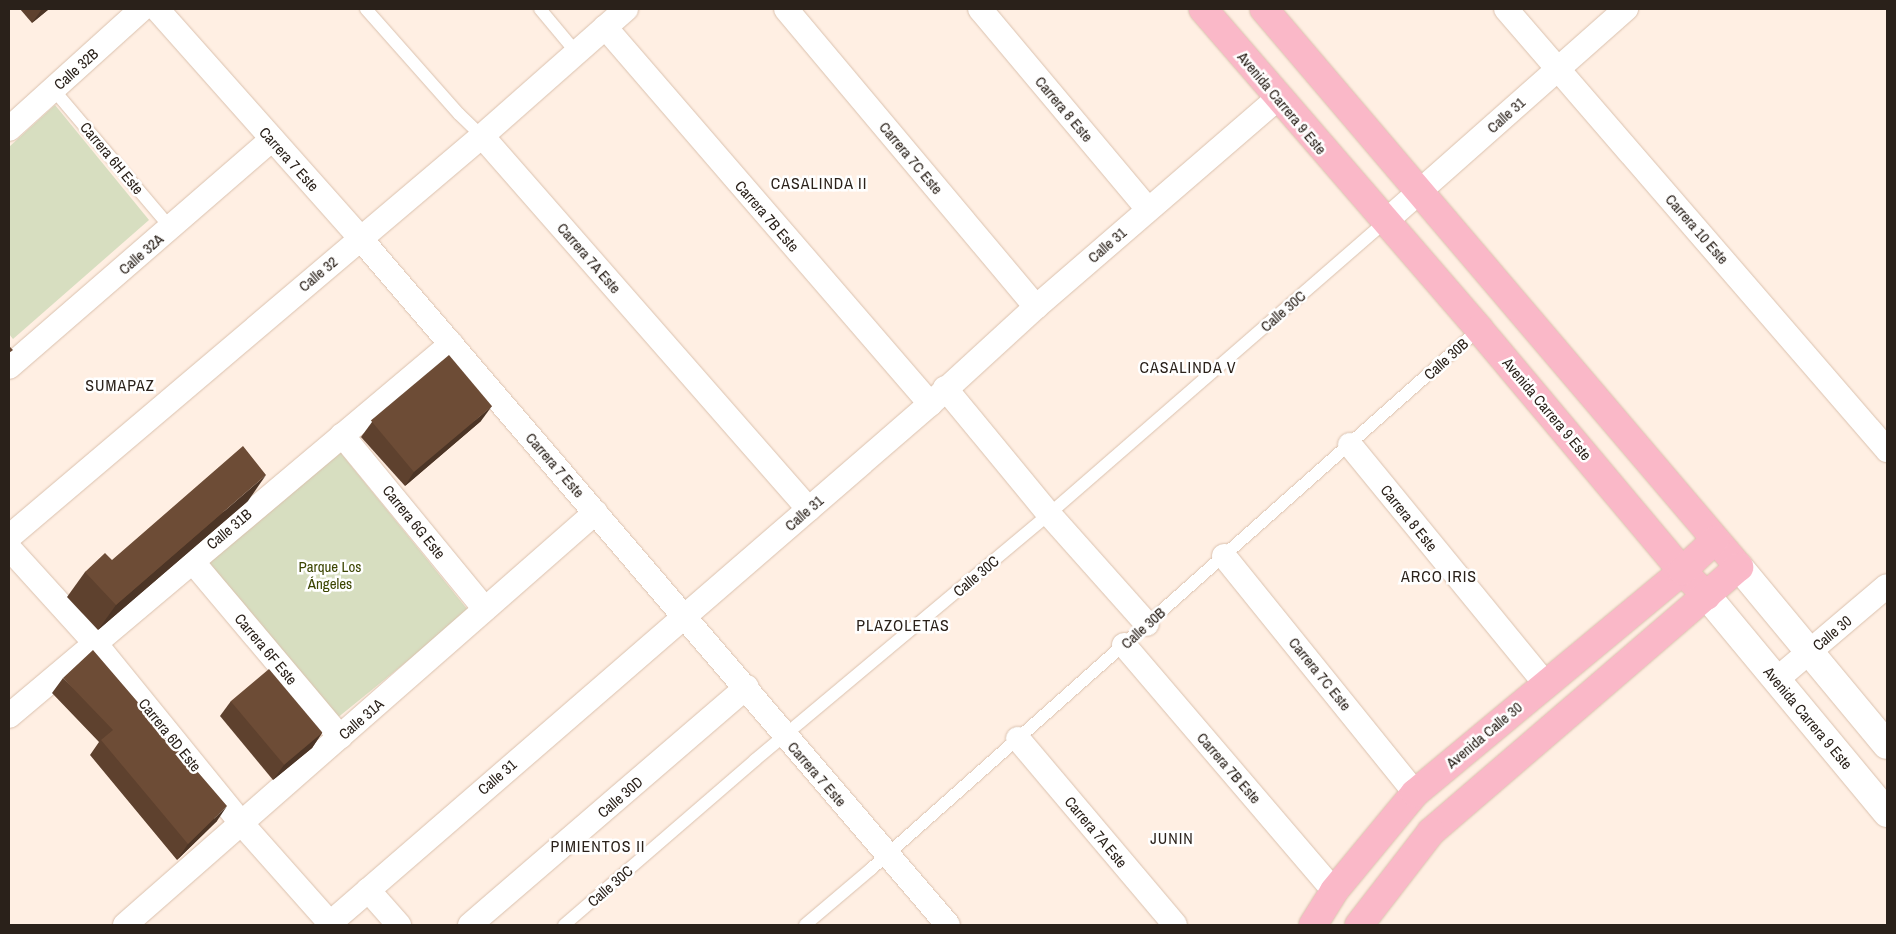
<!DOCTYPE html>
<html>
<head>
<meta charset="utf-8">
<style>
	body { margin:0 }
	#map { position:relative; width:1896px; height:934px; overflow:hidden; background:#ffefe3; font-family:"Archivo Narrow",sans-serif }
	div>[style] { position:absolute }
	.green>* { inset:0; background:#d7dec0; transform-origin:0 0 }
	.roads { filter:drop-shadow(0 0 1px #dac1ae) drop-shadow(0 0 1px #dac1ae) }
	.lane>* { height:12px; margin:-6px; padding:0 6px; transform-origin:6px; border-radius:6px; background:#fff }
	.street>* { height:24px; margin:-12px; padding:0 12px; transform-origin:12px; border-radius:12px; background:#fff }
	.secondary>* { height:28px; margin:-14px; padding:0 14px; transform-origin:14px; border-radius:14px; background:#fff }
	.primary>* { height:28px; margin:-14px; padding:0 14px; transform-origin:14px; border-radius:14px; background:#fab8c8 }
	.wall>* { inset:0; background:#5e412e }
	.shaded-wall>* { inset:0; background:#4c3526 }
	.building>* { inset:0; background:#6d4c36; transform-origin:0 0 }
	span { translate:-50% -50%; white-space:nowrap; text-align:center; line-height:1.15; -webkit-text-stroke:5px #fff; paint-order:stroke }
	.street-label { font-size:15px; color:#2a211a }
	.park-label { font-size:15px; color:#3c4502 }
	.neighbourhood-label { font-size:16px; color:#2a211a; letter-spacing:1px }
	.frame { position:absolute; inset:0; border:10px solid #2a211a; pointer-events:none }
</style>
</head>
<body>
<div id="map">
	<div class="green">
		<div style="clip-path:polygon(55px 105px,149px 220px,13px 339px,9px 334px,9px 147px)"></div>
		<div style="left:340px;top:452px;width:205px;height:172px;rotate:51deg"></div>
	</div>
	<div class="roads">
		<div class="lane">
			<div style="left:366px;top:9px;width:140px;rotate:48.5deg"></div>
			<div style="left:459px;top:114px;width:32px;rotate:44deg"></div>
			<div style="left:540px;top:9px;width:56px;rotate:50.1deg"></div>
			<div style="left:53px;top:89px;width:182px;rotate:49.7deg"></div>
			<div style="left:564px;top:925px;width:252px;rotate:-40.8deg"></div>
			<div style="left:755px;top:760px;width:383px;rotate:-39.9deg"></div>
			<div style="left:1049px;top:514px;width:445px;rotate:-41deg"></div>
			<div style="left:805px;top:925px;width:87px;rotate:-40.3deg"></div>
			<div style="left:871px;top:869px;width:813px;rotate:-41.61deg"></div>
		</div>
		<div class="street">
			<div style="left:157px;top:9px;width:306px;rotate:48.4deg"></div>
			<div style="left:360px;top:238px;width:904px;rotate:49.44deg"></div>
			<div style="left:786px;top:9px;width:389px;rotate:50deg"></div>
			<div style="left:980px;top:9px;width:261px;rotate:50deg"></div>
			<div style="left:1506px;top:9px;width:583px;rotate:49.17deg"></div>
			<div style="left:605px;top:27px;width:498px;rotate:49.2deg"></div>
			<div style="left:9px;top:129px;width:179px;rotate:-42.1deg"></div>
			<div style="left:482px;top:136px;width:496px;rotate:48.8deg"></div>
			<div style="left:1385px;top:222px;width:322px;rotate:-41.5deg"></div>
			<div style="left:9px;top:367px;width:348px;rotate:-40.9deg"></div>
			<div style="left:945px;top:388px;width:163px;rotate:50.5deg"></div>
			<div style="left:1049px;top:514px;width:147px;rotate:48.3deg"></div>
			<div style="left:342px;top:435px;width:225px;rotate:50.6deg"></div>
			<div style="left:1350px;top:445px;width:308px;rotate:50.7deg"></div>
			<div style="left:9px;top:537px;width:620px;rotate:-40.29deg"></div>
			<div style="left:482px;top:136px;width:192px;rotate:-41.4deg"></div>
			<div style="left:9px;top:548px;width:128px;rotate:47.8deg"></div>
			<div style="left:95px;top:643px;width:233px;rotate:50.9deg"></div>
			<div style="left:242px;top:824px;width:132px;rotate:48.4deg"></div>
			<div style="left:1224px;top:556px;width:304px;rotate:51.1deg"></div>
			<div style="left:192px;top:561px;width:230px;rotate:49.9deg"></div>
			<div style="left:1124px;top:645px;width:323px;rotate:49.5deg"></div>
			<div style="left:1776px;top:680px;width:145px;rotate:-40.3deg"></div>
			<div style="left:9px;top:716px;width:578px;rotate:-40.08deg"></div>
			<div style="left:1018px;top:739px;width:243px;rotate:49.8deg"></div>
			<div style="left:368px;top:890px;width:47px;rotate:48.5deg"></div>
			<div style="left:125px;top:925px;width:626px;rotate:-41.25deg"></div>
			<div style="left:328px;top:925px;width:796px;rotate:-40.87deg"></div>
			<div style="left:930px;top:404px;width:144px;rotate:-42.5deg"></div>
			<div style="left:1036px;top:307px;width:320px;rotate:-40.8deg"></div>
			<div style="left:470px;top:925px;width:365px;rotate:-40.7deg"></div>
		</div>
		<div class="secondary">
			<div style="left:1739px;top:567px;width:231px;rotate:50.3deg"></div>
			<div style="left:1707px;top:596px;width:282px;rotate:50.3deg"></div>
		</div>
		<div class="primary">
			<div style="left:1203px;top:9px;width:423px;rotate:49.2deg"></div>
			<div style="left:1479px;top:329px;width:316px;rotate:50deg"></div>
			<div style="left:1682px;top:571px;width:35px;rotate:45deg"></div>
			<div style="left:1264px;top:9px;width:733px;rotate:49.59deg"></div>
			<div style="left:1739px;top:567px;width:406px;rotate:139.3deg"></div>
			<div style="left:1431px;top:832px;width:118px;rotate:127.7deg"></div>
			<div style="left:1313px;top:925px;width:40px;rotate:-58deg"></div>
			<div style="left:1334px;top:891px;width:127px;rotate:-50.4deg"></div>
			<div style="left:1415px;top:793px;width:347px;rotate:-39.7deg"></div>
			<div style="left:1682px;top:571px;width:45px;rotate:-43.2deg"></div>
		</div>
	</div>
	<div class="wall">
		<div style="clip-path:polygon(20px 9px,49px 9px,32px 23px)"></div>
		<div style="clip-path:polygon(481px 421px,405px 486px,361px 437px,372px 422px)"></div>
		<div style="clip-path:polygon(248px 501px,98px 630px,67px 597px,85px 572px)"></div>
		<div style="clip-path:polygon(63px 678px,217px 821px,177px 860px,90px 755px,99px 742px,52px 693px)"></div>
		<div style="clip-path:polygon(231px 701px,322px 733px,312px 748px,273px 780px,220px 716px)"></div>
	</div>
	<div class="shaded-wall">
		<div style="clip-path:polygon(42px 9px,49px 9px,32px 23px)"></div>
		<div style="clip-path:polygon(492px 406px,481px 421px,405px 486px,415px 470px)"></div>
		<div style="clip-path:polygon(266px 475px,248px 501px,98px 630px,116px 605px)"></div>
		<div style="clip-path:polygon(322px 733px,312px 748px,273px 780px,284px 765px)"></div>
		<div style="clip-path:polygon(227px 806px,217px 821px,177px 860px,188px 844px)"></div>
	</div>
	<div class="building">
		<div style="clip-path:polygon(9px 346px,13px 350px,9px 353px)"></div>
		<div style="left:449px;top:355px;width:67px;height:102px;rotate:50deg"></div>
		<div style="clip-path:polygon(243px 446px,266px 475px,116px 605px,85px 572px,105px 553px,112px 560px)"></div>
		<div style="clip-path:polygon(93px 650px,227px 806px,188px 844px,101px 740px,113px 730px,63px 678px)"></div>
		<div style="left:269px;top:669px;width:83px;height:50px;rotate:50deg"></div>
	</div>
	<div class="street-label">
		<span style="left:76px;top:69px;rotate:-42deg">Calle 32B</span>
		<span style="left:1282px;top:103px;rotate:50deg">Avenida Carrera 9 Este</span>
		<span style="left:1064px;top:109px;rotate:50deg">Carrera 8 Este</span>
		<span style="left:1506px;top:115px;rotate:-42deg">Calle 31</span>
		<span style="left:112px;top:158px;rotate:50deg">Carrera 6H Este</span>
		<span style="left:911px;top:158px;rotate:50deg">Carrera 7C Este</span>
		<span style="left:289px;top:159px;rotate:48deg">Carrera 7 Este</span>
		<span style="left:767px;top:216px;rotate:49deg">Carrera 7B Este</span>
		<span style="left:1697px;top:229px;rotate:49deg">Carrera 10 Este</span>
		<span style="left:1107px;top:245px;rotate:-41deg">Calle 31</span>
		<span style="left:141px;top:254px;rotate:-41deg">Calle 32A</span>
		<span style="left:589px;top:258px;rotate:49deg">Carrera 7A Este</span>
		<span style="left:318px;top:274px;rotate:-40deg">Calle 32</span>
		<span style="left:1283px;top:311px;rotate:-41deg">Calle 30C</span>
		<span style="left:1446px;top:359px;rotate:-42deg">Calle 30B</span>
		<span style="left:1547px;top:409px;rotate:50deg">Avenida Carrera 9 Este</span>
		<span style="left:555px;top:465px;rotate:49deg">Carrera 7 Este</span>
		<span style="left:804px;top:513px;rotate:-41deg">Calle 31</span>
		<span style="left:1409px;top:518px;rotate:51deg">Carrera 8 Este</span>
		<span style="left:414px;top:522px;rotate:51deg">Carrera 6G Este</span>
		<span style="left:229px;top:529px;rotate:-40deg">Calle 31B</span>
		<span style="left:976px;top:576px;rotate:-40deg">Calle 30C</span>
		<span style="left:1143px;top:628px;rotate:-42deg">Calle 30B</span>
		<span style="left:1832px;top:633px;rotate:-40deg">Calle 30</span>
		<span style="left:266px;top:649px;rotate:50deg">Carrera 6F Este</span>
		<span style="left:1320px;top:674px;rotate:51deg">Carrera 7C Este</span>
		<span style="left:1808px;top:718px;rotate:50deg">Avenida Carrera 9 Este</span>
		<span style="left:361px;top:719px;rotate:-41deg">Calle 31A</span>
		<span style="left:170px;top:735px;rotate:51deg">Carrera 6D Este</span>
		<span style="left:1484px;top:735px;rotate:-40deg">Avenida Calle 30</span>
		<span style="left:1229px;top:768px;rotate:49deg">Carrera 7B Este</span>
		<span style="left:817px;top:774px;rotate:49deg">Carrera 7 Este</span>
		<span style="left:497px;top:777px;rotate:-41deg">Calle 31</span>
		<span style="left:620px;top:797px;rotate:-41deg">Calle 30D</span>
		<span style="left:1096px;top:832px;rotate:50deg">Carrera 7A Este</span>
		<span style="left:610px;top:886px;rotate:-41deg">Calle 30C</span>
	</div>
	<div class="park-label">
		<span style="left:330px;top:575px">Parque Los<br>Ángeles</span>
	</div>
	<div class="neighbourhood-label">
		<span style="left:819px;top:183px">CASALINDA II</span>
		<span style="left:1188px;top:367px">CASALINDA V</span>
		<span style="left:120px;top:385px">SUMAPAZ</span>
		<span style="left:1439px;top:576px">ARCO IRIS</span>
		<span style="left:903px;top:625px">PLAZOLETAS</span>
		<span style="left:1172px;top:838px">JUNIN</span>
		<span style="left:598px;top:846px">PIMIENTOS II</span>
	</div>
	<div class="frame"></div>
</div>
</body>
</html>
